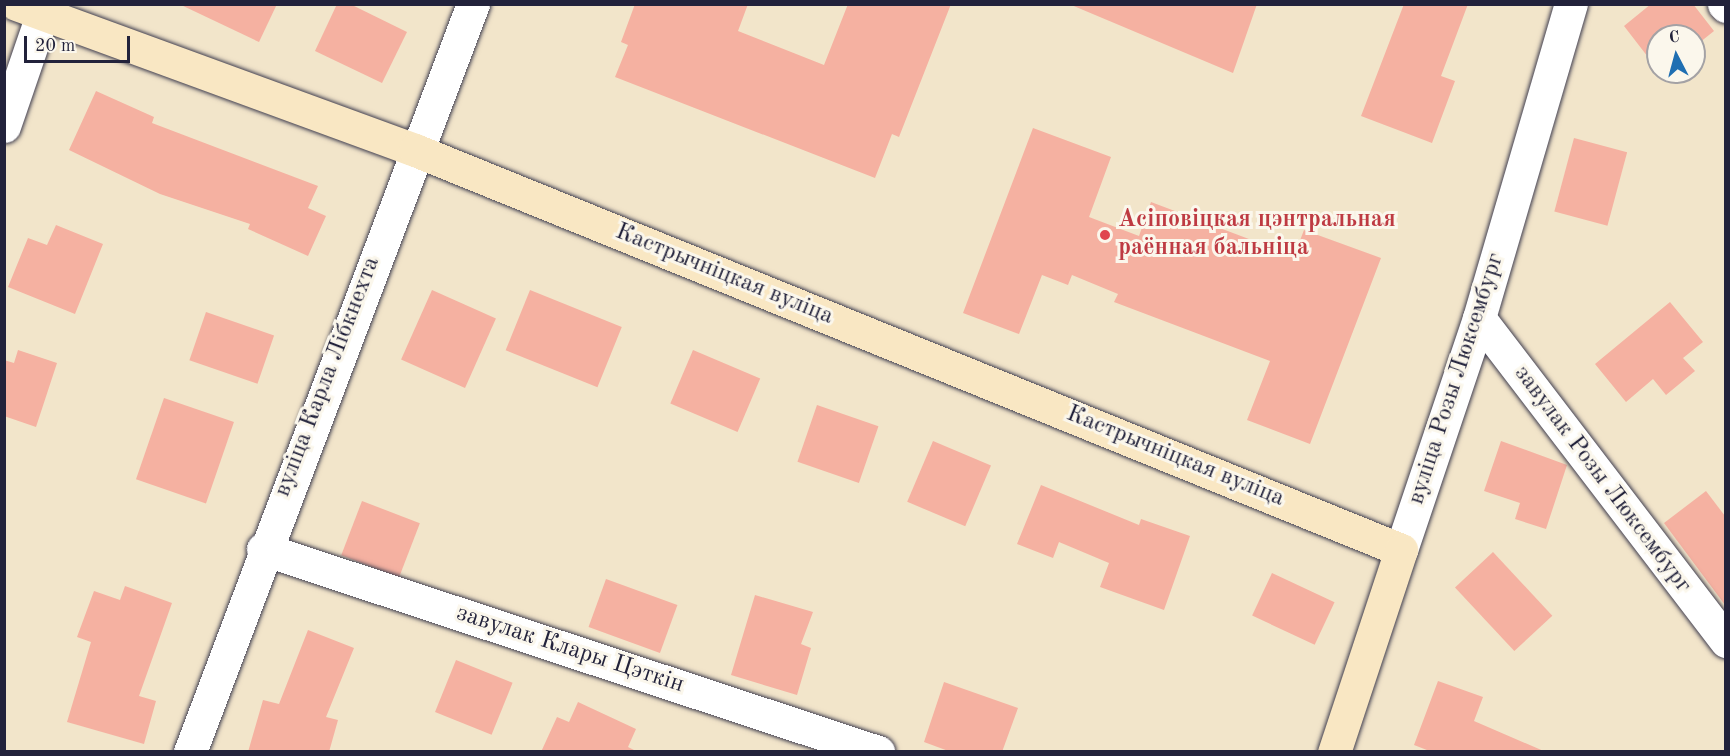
<!DOCTYPE html>
<html>
<head>
<meta charset="utf-8">
<style>
	body { margin:0 }
	#map { position:relative; width:1730px; height:756px; overflow:hidden; background:#f2e5ca; font-family:"Old Standard TT",serif }
	div>[style] { position:absolute }
	.building>* { inset:0; background:#f5b1a1; transform-origin:0 0 }
	.roads { filter:drop-shadow(0 0 2px #413f50) drop-shadow(0 0 2px #413f50) }
	.street>* { height:33px; margin:-16.5px; padding:0 16.5px; transform-origin:16.5px; border-radius:16.5px; background:#fff }
	.secondary>* { height:33px; margin:-16.5px; padding:0 16.5px; transform-origin:16.5px; border-radius:16.5px; background:#f9e7c3 }
	.dots>* { width:16px; height:16px; translate:-50% -50%; box-sizing:border-box; border:3px solid #fbf7ec; border-radius:50% }
	span { translate:-50% -50%; white-space:nowrap; text-align:center; line-height:1.15; -webkit-text-stroke:6px #fbf7ec; paint-order:stroke }
	.health-label { font-size:24px; color:#be3a42; font-weight:700 }
	.left { translate:0 -50%; text-align:left }
	.street-label { font-size:24px; color:#22223b }
	.frame { position:absolute; inset:0; border:6px solid #22223b; pointer-events:none }
	.north { position:absolute; left:1646px; top:24px; width:60px; height:60px; box-sizing:border-box; background:#fbf7ec; border:2px solid #a4a2a5; border-radius:50%; rotate:354deg; font-size:16px; font-weight:700; line-height:24px; text-align:center; color:#22223b }
	.north::after { content:''; display:block; margin:auto; width:21px; height:27px; background:#1f6fb2; clip-path:polygon(50% 0,100% 100%,50% 72%,0 100%) }
	.scale { position:absolute; left:24px; top:36px; width:106px; height:27px; box-sizing:border-box; border:3px solid #22223b; border-top:0; padding-left:8px; font-size:18px; line-height:21px; white-space:nowrap; color:#22223b; -webkit-text-stroke:4px #fbf7ec; paint-order:stroke }
</style>
</head>
<body>
<div id="map">
	<div class="building">
		<div style="clip-path:polygon(179px 4px,277px 4px,259px 42px)"></div>
		<div style="clip-path:polygon(337px 4px,350px 4px,407px 32px,382px 83px,315px 51px)"></div>
		<div style="clip-path:polygon(635px 4px,748px 4px,738px 31px,824px 65px,848px 4px,951px 4px,899px 137px,892px 134px,875px 178px,615px 77px,628px 45px,621px 42px)"></div>
		<div style="clip-path:polygon(1069px 4px,1257px 4px,1233px 73px)"></div>
		<div style="clip-path:polygon(1404px 4px,1468px 4px,1441px 76px,1455px 81px,1432px 143px,1361px 116px)"></div>
		<div style="clip-path:polygon(1651px 4px,1693px 4px,1714px 31px,1694px 47px,1694px 36px,1658px 36px,1658px 70px,1624px 26px)"></div>
		<div style="clip-path:polygon(96px 91px,154px 117px,152px 123px,318px 186px,308px 208px,326px 216px,308px 256px,248px 229px,250px 224px,160px 194px,69px 150px)"></div>
		<div style="clip-path:polygon(1033px 128px,1111px 157px,1089px 217px,1139px 236px,1151px 202px,1294px 256px,1304px 230px,1381px 258px,1310px 444px,1247px 420px,1270px 361px,1114px 302px,1118px 294px,1072px 275px,1068px 285px,1042px 275px,1019px 334px,963px 313px)"></div>
		<div style="left:1574px;top:138px;width:55px;height:76px;rotate:15deg"></div>
		<div style="clip-path:polygon(56px 225px,103px 244px,75px 314px,8px 287px,28px 238px,47px 245px)"></div>
		<div style="left:432px;top:290px;width:70px;height:76px;rotate:24deg"></div>
		<div style="left:530px;top:290px;width:99px;height:65px;rotate:22deg"></div>
		<div style="clip-path:polygon(1670px 302px,1703px 342px,1683px 358px,1695px 371px,1666px 395px,1653px 379px,1626px 402px,1595px 364px)"></div>
		<div style="left:206px;top:312px;width:72px;height:51px;rotate:19deg"></div>
		<div style="clip-path:polygon(18px 350px,57px 363px,36px 427px,4px 416px,4px 360px,14px 363px)"></div>
		<div style="left:693px;top:350px;width:73px;height:58px;rotate:23deg"></div>
		<div style="left:164px;top:398px;width:74px;height:86px;rotate:19deg"></div>
		<div style="left:817px;top:405px;width:65px;height:60px;rotate:19deg"></div>
		<div style="left:933px;top:441px;width:63px;height:66px;rotate:23deg"></div>
		<div style="clip-path:polygon(1501px 441px,1567px 465px,1546px 529px,1515px 519px,1520px 503px,1484px 491px)"></div>
		<div style="clip-path:polygon(1041px 485px,1139px 525px,1141px 519px,1190px 536px,1164px 610px,1100px 587px,1109px 563px,1059px 542px,1053px 558px,1017px 544px)"></div>
		<div style="clip-path:polygon(1706px 491px,1725px 516px,1725px 605px,1664px 523px)"></div>
		<div style="left:362px;top:501px;width:62px;height:58px;rotate:21deg"></div>
		<div style="left:1493px;top:552px;width:87px;height:52px;rotate:47deg"></div>
		<div style="left:1272px;top:573px;width:69px;height:47px;rotate:25deg"></div>
		<div style="left:606px;top:579px;width:76px;height:51px;rotate:20deg"></div>
		<div style="clip-path:polygon(125px 586px,172px 603px,139px 696px,156px 701px,144px 744px,67px 722px,91px 642px,77px 637px,94px 591px,120px 600px)"></div>
		<div style="clip-path:polygon(755px 595px,813px 612px,801px 644px,811px 648px,797px 695px,731px 675px)"></div>
		<div style="clip-path:polygon(308px 630px,354px 648px,326px 717px,338px 720px,329px 752px,248px 752px,263px 700px,279px 704px)"></div>
		<div style="left:456px;top:660px;width:61px;height:56px;rotate:22deg"></div>
		<div style="clip-path:polygon(1438px 681px,1483px 697px,1474px 721px,1546px 752px,1432px 752px,1414px 745px)"></div>
		<div style="clip-path:polygon(944px 682px,1018px 708px,1002px 752px,951px 752px,924px 742px)"></div>
		<div style="clip-path:polygon(578px 702px,636px 729px,628px 747px,638px 752px,541px 752px,557px 717px,569px 722px)"></div>
	</div>
	<div class="roads">
		<div class="street">
			<div style="left:1724px;top:4px;width:3px;rotate:45deg"></div>
			<div style="left:4px;top:126px;width:117px;rotate:-71.1deg"></div>
			<div style="left:1479px;top:318px;width:407px;rotate:52.6deg"></div>
			<div style="left:263px;top:549px;width:648px;rotate:18.27deg"></div>
			<div style="left:1401px;top:550px;width:245px;rotate:-71.4deg"></div>
			<div style="left:1479px;top:318px;width:327px;rotate:-73.7deg"></div>
			<div style="left:190px;top:752px;width:800px;rotate:-69.28deg"></div>
		</div>
		<div class="secondary">
			<div style="left:16px;top:4px;width:425px;rotate:20.1deg"></div>
			<div style="left:415px;top:150px;width:1064px;rotate:22.08deg"></div>
			<div style="left:1401px;top:550px;width:213px;rotate:108.3deg"></div>
		</div>
	</div>
	<div class="dots">
		<div style="left:1105px;top:235px;background:#e0444e"></div>
	</div>
	<div class="health-label">
		<span class="left" style="left:1118px;top:235px">Асіповіцкая цэнтральная<br>раённая бальніца</span>
	</div>
	<div class="street-label">
		<span style="left:724px;top:275px;rotate:22deg">Кастрычніцкая вуліца</span>
		<span style="left:328px;top:377px;rotate:-69deg">вуліца Карла Лібкнехта</span>
		<span style="left:1457px;top:379px;rotate:-72deg">вуліца Розы Люксембург</span>
		<span style="left:1175px;top:457px;rotate:22deg">Кастрычніцкая вуліца</span>
		<span style="left:1602px;top:480px;rotate:53deg">завулак Розы Люксембург</span>
		<span style="left:570px;top:650px;rotate:18deg">завулак Клары Цэткін</span>
	</div>
	<div class="frame"></div>
	<div class="north">С</div>
	<div class="scale">20 m</div>
</div>
</body>
</html>
